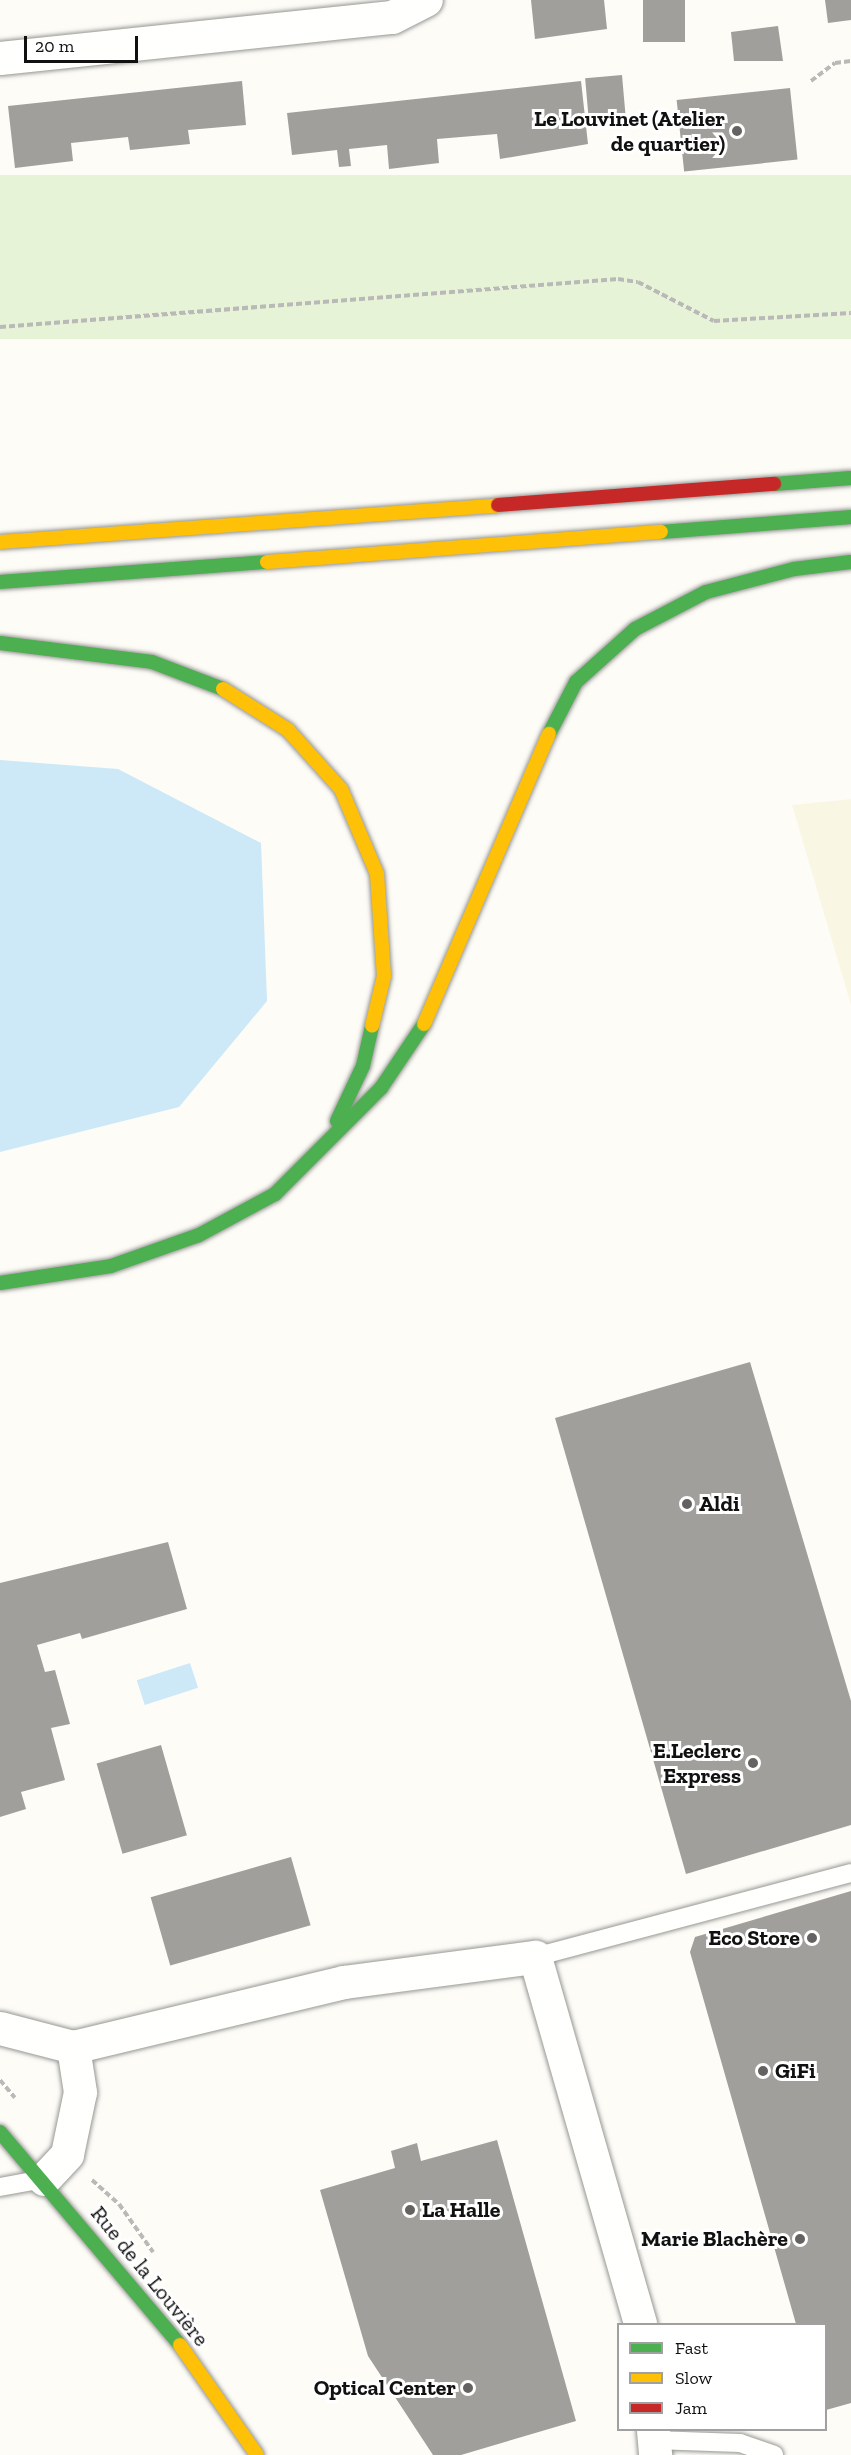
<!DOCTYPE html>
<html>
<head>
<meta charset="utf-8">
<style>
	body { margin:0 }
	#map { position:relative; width:851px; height:2455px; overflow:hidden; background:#fdfcf7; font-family:"Zilla Slab",serif }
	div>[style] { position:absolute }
	.farmland>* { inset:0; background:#f9f7e4 }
	.green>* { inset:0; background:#e7f3d7; transform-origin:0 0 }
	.water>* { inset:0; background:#cde8f7; transform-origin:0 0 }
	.building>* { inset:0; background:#a19f9c; transform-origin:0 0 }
	.path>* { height:4px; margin-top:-2px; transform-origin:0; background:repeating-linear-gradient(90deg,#b9b9b8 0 6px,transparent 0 9px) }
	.roads { filter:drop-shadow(0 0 2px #979795) drop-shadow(0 0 2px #979795) }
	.lane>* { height:18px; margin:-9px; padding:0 9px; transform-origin:9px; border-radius:9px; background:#fffffe }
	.street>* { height:33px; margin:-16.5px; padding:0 16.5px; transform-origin:16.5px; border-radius:16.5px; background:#fffffe }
	.fast>* { height:14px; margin:-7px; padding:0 7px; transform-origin:7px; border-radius:7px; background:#4caf50 }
	.slow>* { height:14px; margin:-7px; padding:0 7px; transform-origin:7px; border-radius:7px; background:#ffc107 }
	.jam>* { height:14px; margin:-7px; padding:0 7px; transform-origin:7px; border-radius:7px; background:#c62828 }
	.dots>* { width:16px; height:16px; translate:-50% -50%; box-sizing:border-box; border:3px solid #fff; border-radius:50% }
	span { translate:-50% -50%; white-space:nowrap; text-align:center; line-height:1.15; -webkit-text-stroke:6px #fff; paint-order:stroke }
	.poi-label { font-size:22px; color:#111; font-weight:700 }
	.right { translate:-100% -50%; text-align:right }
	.left { translate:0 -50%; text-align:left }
	.street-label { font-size:22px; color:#111 }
	.legend { position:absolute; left:617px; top:2323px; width:210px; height:108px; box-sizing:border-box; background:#fff; border:2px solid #a0a0a0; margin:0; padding:8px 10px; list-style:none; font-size:18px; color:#111 }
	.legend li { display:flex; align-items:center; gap:12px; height:30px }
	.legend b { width:30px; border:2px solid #a0a0a0 }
	.scale { position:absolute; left:24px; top:36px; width:114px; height:27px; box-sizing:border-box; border:3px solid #111; border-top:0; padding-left:8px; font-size:18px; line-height:21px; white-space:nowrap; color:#111; -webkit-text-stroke:4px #fff; paint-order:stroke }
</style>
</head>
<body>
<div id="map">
	<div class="farmland">
		<div style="clip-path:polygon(851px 799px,851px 1005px,792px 805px)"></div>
	</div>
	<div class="green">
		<div style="left:851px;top:175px;width:164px;height:854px;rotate:90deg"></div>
	</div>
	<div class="water">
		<div style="clip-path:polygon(0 760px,118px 769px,261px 843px,267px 1001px,179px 1107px,0 1152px)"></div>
		<div style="left:190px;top:1663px;width:26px;height:56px;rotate:72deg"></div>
	</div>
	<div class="building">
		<div style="clip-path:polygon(531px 0,604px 0,607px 29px,535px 39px)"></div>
		<div style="left:643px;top:0;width:42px;height:42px"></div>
		<div style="clip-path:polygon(825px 0,851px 0,851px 20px,828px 23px)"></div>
		<div style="clip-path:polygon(778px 26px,783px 61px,734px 61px,731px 32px)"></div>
		<div style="left:622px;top:75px;width:48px;height:37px;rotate:85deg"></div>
		<div style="clip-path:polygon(242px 81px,246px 125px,188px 130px,190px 144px,130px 150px,128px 137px,71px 143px,73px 161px,15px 168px,8px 106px)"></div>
		<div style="clip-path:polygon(581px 81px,588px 144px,500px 159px,497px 134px,437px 139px,439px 163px,389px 169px,387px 145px,349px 149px,351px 166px,339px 167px,337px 150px,292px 155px,287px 113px)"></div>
		<div style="left:790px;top:88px;width:72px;height:114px;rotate:84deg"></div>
		<div style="clip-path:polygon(750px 1362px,851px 1701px,851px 1825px,686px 1874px,555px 1418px)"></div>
		<div style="clip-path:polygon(168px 1542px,187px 1609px,82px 1639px,80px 1633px,37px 1645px,45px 1672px,55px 1670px,70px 1724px,51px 1728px,65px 1780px,21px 1792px,26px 1809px,0 1817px,0 1583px)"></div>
		<div style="left:161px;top:1745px;width:94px;height:67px;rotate:74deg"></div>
		<div style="left:291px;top:1857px;width:71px;height:146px;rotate:74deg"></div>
		<div style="clip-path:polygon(851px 1891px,851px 2403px,826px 2410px,826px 2324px,796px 2324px,690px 1952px,695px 1937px)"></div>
		<div style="clip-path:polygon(497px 2140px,576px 2421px,461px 2455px,433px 2455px,368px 2356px,320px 2190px,395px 2168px,391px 2151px,417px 2143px,421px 2161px)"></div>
	</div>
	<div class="path">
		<div style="left:811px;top:81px;width:30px;rotate:-37deg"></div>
		<div style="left:835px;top:63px;width:16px;rotate:-7deg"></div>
		<div style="left:0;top:327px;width:620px;rotate:-4.44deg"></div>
		<div style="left:618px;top:279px;width:20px;rotate:9deg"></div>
		<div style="left:638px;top:282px;width:85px;rotate:27.2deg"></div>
		<div style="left:714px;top:321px;width:137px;rotate:-3.3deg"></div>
		<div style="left:0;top:2080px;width:23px;rotate:50deg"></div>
		<div style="left:92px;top:2180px;width:36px;rotate:42deg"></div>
		<div style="left:119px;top:2204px;width:59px;rotate:54.7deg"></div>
	</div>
	<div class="roads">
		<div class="lane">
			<div style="left:535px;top:1957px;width:327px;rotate:-14.9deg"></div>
			<div style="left:0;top:2187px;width:45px;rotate:-10.3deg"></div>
			<div style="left:654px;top:2440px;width:86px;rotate:2deg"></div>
			<div style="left:740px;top:2443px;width:36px;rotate:19deg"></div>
		</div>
		<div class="street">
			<div style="left:0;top:58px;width:394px;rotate:-6deg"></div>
			<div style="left:392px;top:17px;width:38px;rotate:-27deg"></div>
			<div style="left:0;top:2028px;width:75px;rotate:14.6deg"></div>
			<div style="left:73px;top:2047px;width:279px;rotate:-13.5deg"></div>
			<div style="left:344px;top:1982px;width:193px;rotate:-7.5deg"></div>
			<div style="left:535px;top:1957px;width:382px;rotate:74deg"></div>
			<div style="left:44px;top:2179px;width:34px;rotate:-47deg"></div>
			<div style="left:67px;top:2154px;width:63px;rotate:-78.2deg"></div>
			<div style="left:80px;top:2092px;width:46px;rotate:-98.8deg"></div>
			<div style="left:653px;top:2430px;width:25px;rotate:85deg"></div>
		</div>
		<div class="fast">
			<div style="left:774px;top:484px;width:77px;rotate:-4.5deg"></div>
			<div style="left:661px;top:532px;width:191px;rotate:-4.5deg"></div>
			<div style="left:0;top:582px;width:268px;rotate:-4.3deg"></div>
			<div style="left:0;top:643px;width:153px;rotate:7.1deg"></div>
			<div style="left:152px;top:662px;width:76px;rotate:20.8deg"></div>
			<div style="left:549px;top:734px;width:59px;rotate:-62.6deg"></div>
			<div style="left:576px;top:682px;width:79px;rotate:-41.9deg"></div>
			<div style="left:635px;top:629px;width:80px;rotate:-27.5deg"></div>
			<div style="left:706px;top:592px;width:91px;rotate:-14.6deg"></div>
			<div style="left:794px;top:569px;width:57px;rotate:-7deg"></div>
			<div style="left:337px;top:1121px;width:61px;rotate:-64.7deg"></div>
			<div style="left:363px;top:1066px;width:41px;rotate:-77.3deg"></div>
			<div style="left:0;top:1283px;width:112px;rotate:-8.7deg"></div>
			<div style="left:111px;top:1266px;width:93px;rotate:-19.4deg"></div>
			<div style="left:199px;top:1235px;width:86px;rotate:-28.3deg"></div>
			<div style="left:275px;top:1194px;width:150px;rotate:-45deg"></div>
			<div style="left:381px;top:1088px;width:77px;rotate:-56.1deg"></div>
			<div style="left:0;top:2132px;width:279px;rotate:49.8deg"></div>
		</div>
		<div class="slow">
			<div style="left:0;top:542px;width:499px;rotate:-4.2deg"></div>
			<div style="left:267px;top:562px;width:395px;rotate:-4.4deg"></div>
			<div style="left:223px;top:689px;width:77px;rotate:32.2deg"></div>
			<div style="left:288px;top:730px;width:79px;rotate:48.1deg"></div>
			<div style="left:341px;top:789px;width:92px;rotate:67deg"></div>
			<div style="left:377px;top:874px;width:102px;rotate:86.1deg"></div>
			<div style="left:384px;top:976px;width:51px;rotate:103.5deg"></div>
			<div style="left:424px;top:1024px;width:316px;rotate:-66.7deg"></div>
			<div style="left:180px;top:2345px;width:134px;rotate:55deg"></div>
		</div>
		<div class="jam">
			<div style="left:498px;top:505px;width:277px;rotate:-4.4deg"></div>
		</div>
	</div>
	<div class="dots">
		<div style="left:737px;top:131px;background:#646362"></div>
		<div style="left:687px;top:1504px;background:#646362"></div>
		<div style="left:753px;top:1763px;background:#646362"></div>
		<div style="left:812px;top:1938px;background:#646362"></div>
		<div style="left:763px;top:2071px;background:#646362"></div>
		<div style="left:410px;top:2210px;background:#646362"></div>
		<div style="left:800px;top:2239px;background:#646362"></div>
		<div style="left:468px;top:2388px;background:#646362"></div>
	</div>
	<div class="poi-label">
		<span class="right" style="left:725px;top:131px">Le Louvinet (Atelier<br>de quartier)</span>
		<span class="left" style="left:699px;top:1504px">Aldi</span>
		<span class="right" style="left:741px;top:1763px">E.Leclerc<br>Express</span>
		<span class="right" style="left:800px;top:1938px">Eco Store</span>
		<span class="left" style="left:775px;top:2071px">GiFi</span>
		<span class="left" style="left:422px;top:2210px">La Halle</span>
		<span class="right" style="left:788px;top:2239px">Marie Blachère</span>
		<span class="right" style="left:456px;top:2388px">Optical Center</span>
	</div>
	<div class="street-label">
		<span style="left:150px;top:2276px;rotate:51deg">Rue de la Louvière</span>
	</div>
	<ul class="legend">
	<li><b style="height:8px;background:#4caf50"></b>Fast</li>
	<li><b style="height:8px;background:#ffc107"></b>Slow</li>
	<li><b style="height:8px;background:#c62828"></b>Jam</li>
	</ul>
	<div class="scale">20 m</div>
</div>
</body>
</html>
